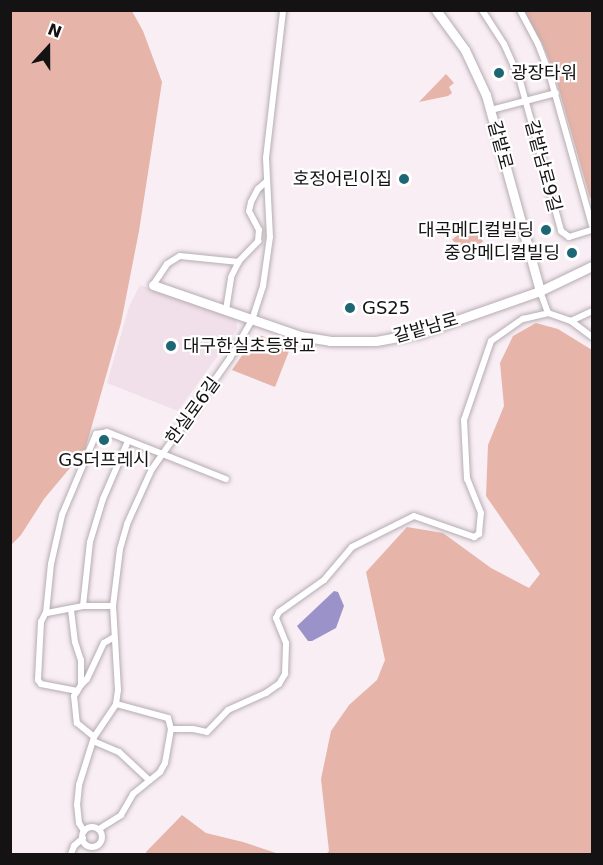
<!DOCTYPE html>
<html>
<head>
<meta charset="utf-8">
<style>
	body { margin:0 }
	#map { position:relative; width:603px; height:865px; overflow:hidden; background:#f8eef4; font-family:"DejaVu Sans","Noto Sans KR",sans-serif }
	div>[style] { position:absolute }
	.built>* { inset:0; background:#f1dfe9 }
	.green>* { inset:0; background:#e6b4a9; transform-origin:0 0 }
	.water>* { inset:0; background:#9a92c8 }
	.roads { filter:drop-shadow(0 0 2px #b5acb1) drop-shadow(0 0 2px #b5acb1) }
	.street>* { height:6px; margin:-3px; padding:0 3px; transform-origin:3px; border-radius:3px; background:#fff }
	.street>.ring { margin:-3px; padding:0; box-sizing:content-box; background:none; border:6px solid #fff; border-radius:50% }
	.secondary>* { height:9px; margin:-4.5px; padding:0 4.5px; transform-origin:4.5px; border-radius:4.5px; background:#fff }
	.dots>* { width:16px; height:16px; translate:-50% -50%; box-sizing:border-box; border:3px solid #fff; border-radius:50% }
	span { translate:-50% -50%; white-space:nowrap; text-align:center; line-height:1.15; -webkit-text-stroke:4.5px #fff; paint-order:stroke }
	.poi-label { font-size:18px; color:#151213 }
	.left { translate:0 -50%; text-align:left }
	.right { translate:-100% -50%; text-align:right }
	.street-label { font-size:18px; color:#151213 }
	.frame { position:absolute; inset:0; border:12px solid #151213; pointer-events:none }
	.north { position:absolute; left:18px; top:18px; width:60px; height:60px; -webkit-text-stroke:4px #fff; paint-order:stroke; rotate:21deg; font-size:16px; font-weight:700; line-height:24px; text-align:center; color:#151213 }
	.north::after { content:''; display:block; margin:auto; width:21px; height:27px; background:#151213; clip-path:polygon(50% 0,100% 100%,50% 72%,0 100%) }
</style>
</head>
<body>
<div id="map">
	<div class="built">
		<div style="clip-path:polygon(140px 285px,236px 319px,237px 329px,178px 411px,107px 383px,129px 307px)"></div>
	</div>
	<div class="green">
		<div style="clip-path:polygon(11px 10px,132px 11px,143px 31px,162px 82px,139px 231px,121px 323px,85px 450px,44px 499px,21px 535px,11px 545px)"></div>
		<div style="clip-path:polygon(524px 11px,592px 11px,592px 197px,590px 198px,554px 72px,543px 45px)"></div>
		<div style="clip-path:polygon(446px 74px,454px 83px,449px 87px,452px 93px,448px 96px,419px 102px)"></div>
		<div style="left:470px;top:225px;width:21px;height:23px;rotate:51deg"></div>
		<div style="clip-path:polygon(536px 323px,558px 329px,592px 350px,592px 854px,326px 854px,329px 851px,321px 779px,331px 731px,349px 705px,377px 680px,385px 660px,366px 572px,407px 527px,443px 533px,491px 568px,529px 588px,540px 574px,486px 496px,488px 445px,504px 406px,500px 363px,513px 336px)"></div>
		<div style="clip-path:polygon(259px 335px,291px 346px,275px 387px,232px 370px,252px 341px)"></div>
		<div style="clip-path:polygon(182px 815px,206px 833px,243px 842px,279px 854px,147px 854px,146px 852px)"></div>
	</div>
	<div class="water">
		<div style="clip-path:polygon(334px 591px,338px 592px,344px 606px,336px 628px,312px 641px,308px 641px,297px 626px)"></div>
	</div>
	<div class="roads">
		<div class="street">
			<div style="left:482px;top:10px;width:40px;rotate:57.1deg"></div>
			<div style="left:504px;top:44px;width:36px;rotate:66deg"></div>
			<div style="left:519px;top:77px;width:160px;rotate:74.7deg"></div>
			<div style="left:561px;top:231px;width:10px;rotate:37deg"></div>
			<div style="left:569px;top:237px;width:24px;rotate:-17deg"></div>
			<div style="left:520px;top:10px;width:38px;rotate:62deg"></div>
			<div style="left:538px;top:44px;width:34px;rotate:69deg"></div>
			<div style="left:550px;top:76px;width:155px;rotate:74.3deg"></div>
			<div style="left:491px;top:110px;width:67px;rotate:-14.7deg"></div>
			<div style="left:153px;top:285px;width:25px;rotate:-56deg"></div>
			<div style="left:167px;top:264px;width:15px;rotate:-32deg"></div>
			<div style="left:180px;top:256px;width:59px;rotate:5.8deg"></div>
			<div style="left:540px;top:291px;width:23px;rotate:70deg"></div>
			<div style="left:548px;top:313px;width:24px;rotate:19deg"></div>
			<div style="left:571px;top:321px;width:26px;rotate:37deg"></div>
			<div style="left:226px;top:310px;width:33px;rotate:-81deg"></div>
			<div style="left:231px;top:277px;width:18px;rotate:-63deg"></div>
			<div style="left:239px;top:261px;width:28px;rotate:-46deg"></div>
			<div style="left:258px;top:241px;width:11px;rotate:-85deg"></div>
			<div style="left:259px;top:230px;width:21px;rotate:-118deg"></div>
			<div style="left:249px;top:211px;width:9px;rotate:-77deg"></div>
			<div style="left:251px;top:202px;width:15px;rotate:-62deg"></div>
			<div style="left:258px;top:189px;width:12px;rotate:-42deg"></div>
			<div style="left:571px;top:321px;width:23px;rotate:-25deg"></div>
			<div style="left:83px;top:606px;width:64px;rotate:-83.8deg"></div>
			<div style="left:90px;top:542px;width:45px;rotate:-73.2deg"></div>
			<div style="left:103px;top:499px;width:63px;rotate:-66.7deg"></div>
			<div style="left:113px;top:606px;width:30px;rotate:180deg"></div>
			<div style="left:83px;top:606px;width:38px;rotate:169deg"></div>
			<div style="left:46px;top:613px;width:49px;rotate:-84.2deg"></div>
			<div style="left:51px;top:564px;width:50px;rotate:-77.3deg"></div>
			<div style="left:62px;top:515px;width:88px;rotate:-67.2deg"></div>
			<div style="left:96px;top:434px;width:11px;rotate:-10deg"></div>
			<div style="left:107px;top:432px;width:128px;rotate:21.6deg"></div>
			<div style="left:71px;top:610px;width:32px;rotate:83deg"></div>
			<div style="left:75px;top:642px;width:19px;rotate:72deg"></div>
			<div style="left:81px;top:660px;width:25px;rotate:90deg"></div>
			<div style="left:81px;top:685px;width:13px;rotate:122deg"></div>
			<div style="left:74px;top:696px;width:27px;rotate:84deg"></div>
			<div style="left:77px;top:723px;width:22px;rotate:39deg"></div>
			<div style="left:46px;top:612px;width:11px;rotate:117deg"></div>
			<div style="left:41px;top:622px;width:58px;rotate:93deg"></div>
			<div style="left:38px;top:680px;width:5px;rotate:53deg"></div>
			<div style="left:41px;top:684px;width:37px;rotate:11deg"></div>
			<div style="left:81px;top:685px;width:8px;rotate:-45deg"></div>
			<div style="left:87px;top:679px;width:40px;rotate:-65deg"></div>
			<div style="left:104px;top:643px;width:12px;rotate:-31deg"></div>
			<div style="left:171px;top:729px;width:22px"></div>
			<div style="left:193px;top:729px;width:14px;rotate:12deg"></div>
			<div style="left:207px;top:732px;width:30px;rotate:-46deg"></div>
			<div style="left:228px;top:710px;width:42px;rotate:-24.1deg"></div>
			<div style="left:266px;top:693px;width:16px;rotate:-35deg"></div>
			<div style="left:279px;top:684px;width:12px;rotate:-59deg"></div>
			<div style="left:285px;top:674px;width:31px;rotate:-88deg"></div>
			<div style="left:286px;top:643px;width:27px;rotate:-112deg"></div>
			<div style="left:276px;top:618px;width:7px;rotate:-63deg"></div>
			<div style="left:279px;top:612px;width:55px;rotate:-35.4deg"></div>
			<div style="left:324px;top:580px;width:43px;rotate:-49.7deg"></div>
			<div style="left:352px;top:547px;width:69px;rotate:-26.6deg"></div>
			<div style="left:414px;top:516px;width:64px;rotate:19.3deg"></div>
			<div style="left:474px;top:537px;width:6px;rotate:-31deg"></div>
			<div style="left:479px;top:534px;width:21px;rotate:-85deg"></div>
			<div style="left:481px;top:513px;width:37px;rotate:-112deg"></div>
			<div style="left:467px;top:479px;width:59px;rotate:-92.9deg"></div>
			<div style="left:464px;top:420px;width:83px;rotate:-71.1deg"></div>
			<div style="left:491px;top:341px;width:39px;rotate:-35deg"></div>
			<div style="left:523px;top:319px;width:26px;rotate:-13deg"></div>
			<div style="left:93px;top:741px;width:28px;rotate:23deg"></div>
			<div style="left:119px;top:752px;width:41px;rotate:43deg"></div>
			<div class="ring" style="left:82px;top:827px;width:14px;height:14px"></div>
			<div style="left:99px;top:829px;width:26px;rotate:-32deg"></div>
			<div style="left:121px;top:815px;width:24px;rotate:-60deg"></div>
			<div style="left:133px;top:794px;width:35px;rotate:-39deg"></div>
			<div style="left:160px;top:772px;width:10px;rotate:-61deg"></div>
			<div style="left:165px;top:763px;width:35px;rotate:-80deg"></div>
			<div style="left:171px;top:729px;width:11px;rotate:-105deg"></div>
			<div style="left:168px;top:718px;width:54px;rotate:-164.9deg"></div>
			<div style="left:84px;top:831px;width:9px;rotate:-122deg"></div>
			<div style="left:79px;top:823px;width:18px;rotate:-96deg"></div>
			<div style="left:77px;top:805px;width:20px;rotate:-84deg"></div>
			<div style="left:79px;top:785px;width:50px;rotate:-72.6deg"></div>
			<div style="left:94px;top:737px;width:40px;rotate:-56deg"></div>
			<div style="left:116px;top:704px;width:14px;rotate:-82deg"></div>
			<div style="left:118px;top:690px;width:84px;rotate:-93.4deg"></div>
			<div style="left:113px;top:606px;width:57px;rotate:-83deg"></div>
			<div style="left:120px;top:549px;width:26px;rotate:-74deg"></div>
			<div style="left:127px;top:524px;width:60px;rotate:-65.6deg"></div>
			<div style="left:152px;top:469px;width:136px;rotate:-54.9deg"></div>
			<div style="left:230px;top:358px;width:44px;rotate:-59.9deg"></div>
			<div style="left:252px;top:320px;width:36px;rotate:-72deg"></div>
			<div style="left:263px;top:286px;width:49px;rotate:-81.9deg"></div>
			<div style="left:270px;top:237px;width:79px;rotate:-92.9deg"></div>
			<div style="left:266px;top:158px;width:149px;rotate:-83.4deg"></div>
			<div style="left:71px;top:854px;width:9px;rotate:-69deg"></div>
			<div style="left:74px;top:846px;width:12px;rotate:-42deg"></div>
		</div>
		<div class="secondary">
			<div style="left:436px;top:10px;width:49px;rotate:54.1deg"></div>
			<div style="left:465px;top:50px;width:50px;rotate:65deg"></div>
			<div style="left:486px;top:95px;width:203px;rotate:74.6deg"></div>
			<div style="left:153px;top:285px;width:156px;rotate:19.1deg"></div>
			<div style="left:300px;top:336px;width:30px;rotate:9deg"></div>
			<div style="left:330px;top:341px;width:46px"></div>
			<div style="left:376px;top:341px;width:45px;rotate:-10.3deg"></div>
			<div style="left:420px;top:333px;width:127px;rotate:-19.3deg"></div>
			<div style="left:540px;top:291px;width:58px;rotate:-25.7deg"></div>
		</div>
	</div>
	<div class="dots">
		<div style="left:499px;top:73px;background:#1e6674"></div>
		<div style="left:404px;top:179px;background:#1e6674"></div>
		<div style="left:546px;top:230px;background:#1e6674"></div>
		<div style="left:572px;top:253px;background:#1e6674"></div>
		<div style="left:350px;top:308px;background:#1e6674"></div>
		<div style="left:171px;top:346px;background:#1e6674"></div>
		<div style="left:104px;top:440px;background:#1e6674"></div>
	</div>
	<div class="poi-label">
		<span class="left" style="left:511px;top:73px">광장타워</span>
		<span class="right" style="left:392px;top:179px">호정어린이집</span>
		<span class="right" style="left:534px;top:230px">대곡메디컬빌딩</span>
		<span class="right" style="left:560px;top:253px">중앙메디컬빌딩</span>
		<span class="left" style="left:362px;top:308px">GS25</span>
		<span class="left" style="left:183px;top:346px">대구한실초등학교</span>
		<span style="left:104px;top:460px">GS더프레시</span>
	</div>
	<div class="street-label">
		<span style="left:500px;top:145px;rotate:75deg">갈밭로</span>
		<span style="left:543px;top:166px;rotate:75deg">갈밭남로9길</span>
		<span style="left:426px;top:328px;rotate:-16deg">갈밭남로</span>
		<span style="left:193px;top:411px;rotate:-54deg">한실로6길</span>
	</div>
	<div class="frame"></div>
	<div class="north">N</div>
</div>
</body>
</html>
